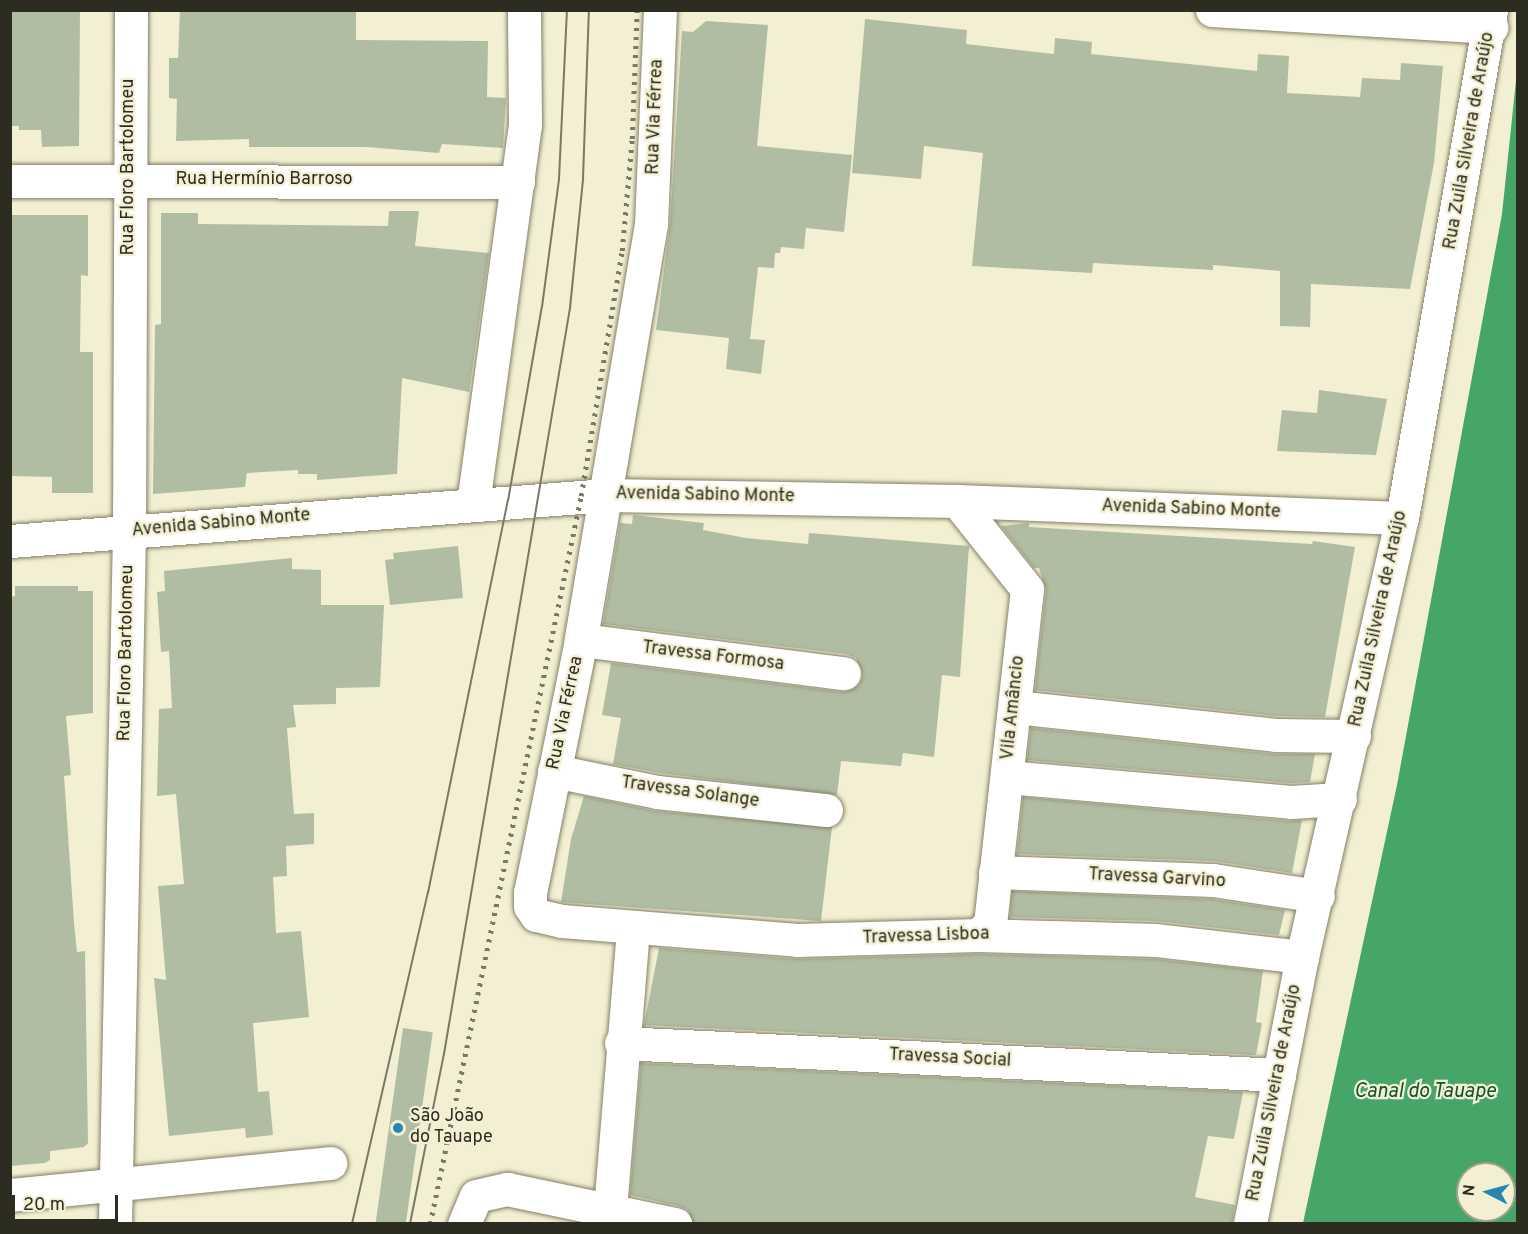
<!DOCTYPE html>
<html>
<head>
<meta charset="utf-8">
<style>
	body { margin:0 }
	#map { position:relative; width:1528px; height:1234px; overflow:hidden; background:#f3efd2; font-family:Overpass,sans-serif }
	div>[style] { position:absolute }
	.water>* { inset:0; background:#46a569 }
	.building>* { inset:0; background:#b1bda3; transform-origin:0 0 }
	.roads { filter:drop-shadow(0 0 2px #848066) drop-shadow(0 0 2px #848066) }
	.minor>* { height:33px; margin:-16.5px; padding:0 16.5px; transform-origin:16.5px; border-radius:16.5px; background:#fff }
	.tram>* { height:1.5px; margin:-0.75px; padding:0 0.75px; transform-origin:0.75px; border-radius:0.75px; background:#7a7866 }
	.rail>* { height:4.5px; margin-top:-2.25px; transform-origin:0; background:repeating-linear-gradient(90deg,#7a7866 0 3px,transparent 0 9px) }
	.dots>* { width:16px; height:16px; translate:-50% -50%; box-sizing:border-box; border:3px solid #f3efd2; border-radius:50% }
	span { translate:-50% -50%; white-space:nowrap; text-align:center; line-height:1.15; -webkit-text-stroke:4.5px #f3efd2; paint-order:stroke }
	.street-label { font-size:18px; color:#2d2c21 }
	.poi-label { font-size:18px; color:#2d2c21 }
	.left { translate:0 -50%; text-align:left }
	.water-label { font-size:20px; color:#0e552d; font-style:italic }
	.frame { position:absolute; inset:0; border:12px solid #2d2c21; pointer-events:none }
	.north { position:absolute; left:1456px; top:1162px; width:60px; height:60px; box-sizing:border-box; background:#f3efd2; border:2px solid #a4a18b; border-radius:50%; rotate:276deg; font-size:16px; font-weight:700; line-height:24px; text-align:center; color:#2d2c21 }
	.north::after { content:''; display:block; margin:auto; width:21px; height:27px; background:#2687b2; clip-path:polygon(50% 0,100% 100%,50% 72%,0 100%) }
	.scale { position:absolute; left:12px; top:1195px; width:106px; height:27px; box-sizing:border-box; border:3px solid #2d2c21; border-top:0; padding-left:8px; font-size:18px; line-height:21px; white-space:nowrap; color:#2d2c21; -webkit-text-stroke:4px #f3efd2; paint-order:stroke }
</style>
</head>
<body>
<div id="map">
	<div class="water">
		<div style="clip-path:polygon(evenodd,1517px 71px,1517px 1223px,1303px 1223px,1397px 785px,1502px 214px,1517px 71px,1468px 1174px,1504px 1174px,1504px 1210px,1468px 1210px,1468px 1174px)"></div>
	</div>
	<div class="building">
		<div style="clip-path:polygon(10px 10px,80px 10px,79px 146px,42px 147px,41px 130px,19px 130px,19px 126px,10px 126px)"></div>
		<div style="clip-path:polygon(180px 10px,356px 10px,356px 40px,488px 41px,487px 97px,506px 98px,503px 148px,442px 144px,439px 153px,366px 147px,249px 147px,249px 139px,176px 141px,177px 99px,169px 98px,169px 58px,178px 58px)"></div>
		<div style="clip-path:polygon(865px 19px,967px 30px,966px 44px,1054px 54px,1055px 38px,1092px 42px,1091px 54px,1257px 71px,1258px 54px,1289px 56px,1287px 93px,1360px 97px,1362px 78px,1400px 80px,1401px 63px,1443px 66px,1434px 163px,1410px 289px,1311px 284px,1310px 327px,1280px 326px,1280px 271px,1213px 265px,1213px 270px,1093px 263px,1092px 273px,972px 266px,983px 153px,924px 146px,921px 179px,852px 173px)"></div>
		<div style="clip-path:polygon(706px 21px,768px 25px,757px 146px,852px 155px,844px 232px,806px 228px,804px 249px,781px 247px,780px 253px,775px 253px,774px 268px,758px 267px,750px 339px,765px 340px,761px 374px,726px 369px,729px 338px,656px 330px,670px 225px,682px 31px,693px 32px)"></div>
		<div style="clip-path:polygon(389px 211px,419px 211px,415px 246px,489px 253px,469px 392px,402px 378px,397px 474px,317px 480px,317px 474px,298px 474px,298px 470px,247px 473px,245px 487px,153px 494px,155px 325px,161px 324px,161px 213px,198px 213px,198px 224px,388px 226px)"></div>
		<div style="clip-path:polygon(11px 215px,88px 215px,88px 276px,81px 275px,80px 352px,93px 352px,93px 493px,52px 493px,52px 477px,10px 476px)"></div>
		<div style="clip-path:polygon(1319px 390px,1387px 399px,1376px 455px,1277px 451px,1282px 410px,1317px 413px)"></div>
		<div style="clip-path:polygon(633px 515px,704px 523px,703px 530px,746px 538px,808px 544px,809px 533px,969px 546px,960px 677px,942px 675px,934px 757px,903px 753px,901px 766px,841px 761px,837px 795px,660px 773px,613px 764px,621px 718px,602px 715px,611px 663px,842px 692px,859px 685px,863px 675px,856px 658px,846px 654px,603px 624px,620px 523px,632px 524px)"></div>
		<div style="clip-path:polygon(1029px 523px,1029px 527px,1312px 544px,1313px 541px,1355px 547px,1325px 717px,1277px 716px,1035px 690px,1046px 590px,1039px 568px,1034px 568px,1001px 526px)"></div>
		<div style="clip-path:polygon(458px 546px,463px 598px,390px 605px,385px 560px,394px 559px,393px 553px)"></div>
		<div style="clip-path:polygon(292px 558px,292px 569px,321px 570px,321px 605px,384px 605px,380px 687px,336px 688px,336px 704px,293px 705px,296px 727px,287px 728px,294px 814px,314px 813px,314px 844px,286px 846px,287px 876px,273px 877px,276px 933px,301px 931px,309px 1017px,253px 1023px,258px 1092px,269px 1091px,273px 1135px,246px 1138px,245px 1128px,169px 1136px,154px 978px,166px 980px,158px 886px,184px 884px,176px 794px,157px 796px,159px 709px,172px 708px,169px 651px,161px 652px,157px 592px,165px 591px,164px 571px)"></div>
		<div style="clip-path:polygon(15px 586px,78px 586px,78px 591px,93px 591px,93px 713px,66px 716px,71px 775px,64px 776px,74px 923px,77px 952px,85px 951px,88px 1143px,84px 1147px,50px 1151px,50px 1160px,45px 1163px,10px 1166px,10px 597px,15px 596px)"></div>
		<div style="clip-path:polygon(1031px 728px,1274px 754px,1315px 754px,1310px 782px,1291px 783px,1027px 760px)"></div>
		<div style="clip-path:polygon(584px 796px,655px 811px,832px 827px,821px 921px,561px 902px,571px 839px)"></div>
		<div style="clip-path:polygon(1023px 797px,1289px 821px,1302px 820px,1292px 873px,1214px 861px,1017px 854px)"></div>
		<div style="clip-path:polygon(1012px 891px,1211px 899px,1285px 910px,1279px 935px,1157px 921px,1010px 917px)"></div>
		<div style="clip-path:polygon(659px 948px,797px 959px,979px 954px,1155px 959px,1263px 971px,1256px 1022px,1262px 1023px,1256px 1055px,644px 1025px)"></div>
		<div style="left:403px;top:1028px;width:30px;height:200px;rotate:8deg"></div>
		<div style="clip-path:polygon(641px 1063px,1243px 1092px,1234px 1139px,1208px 1136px,1195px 1197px,1235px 1205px,1232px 1224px,693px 1224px,688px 1210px,679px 1206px,630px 1195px)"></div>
	</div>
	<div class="roads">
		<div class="minor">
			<div style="left:660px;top:10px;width:214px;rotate:92.4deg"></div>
			<div style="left:651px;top:224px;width:422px;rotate:99.6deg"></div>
			<div style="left:581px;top:640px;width:257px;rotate:101.4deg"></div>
			<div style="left:530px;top:892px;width:14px;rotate:90deg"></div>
			<div style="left:530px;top:906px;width:11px;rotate:56deg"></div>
			<div style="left:536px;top:915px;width:27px;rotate:13deg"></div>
			<div style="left:562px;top:921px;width:236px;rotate:4.6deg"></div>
			<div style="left:797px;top:940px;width:182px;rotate:-1.6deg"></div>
			<div style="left:979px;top:935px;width:177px;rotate:1.6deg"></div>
			<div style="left:1156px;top:940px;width:147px;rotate:6.6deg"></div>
			<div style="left:1212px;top:10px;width:280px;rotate:3.5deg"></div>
			<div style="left:10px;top:181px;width:508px;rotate:0.11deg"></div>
			<div style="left:957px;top:501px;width:112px;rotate:51.5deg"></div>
			<div style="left:1027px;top:589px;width:336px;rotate:96.3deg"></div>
			<div style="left:990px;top:923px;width:16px;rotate:133deg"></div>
			<div style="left:473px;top:504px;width:383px;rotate:-82.2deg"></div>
			<div style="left:525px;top:125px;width:115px;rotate:-90.5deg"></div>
			<div style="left:10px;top:541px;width:599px;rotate:-4.41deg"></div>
			<div style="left:607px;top:495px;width:350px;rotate:1deg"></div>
			<div style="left:957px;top:501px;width:445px;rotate:2.2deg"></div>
			<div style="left:581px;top:640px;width:265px;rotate:7.2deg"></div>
			<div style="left:1015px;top:707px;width:262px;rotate:6.1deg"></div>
			<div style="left:1276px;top:735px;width:78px;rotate:0.7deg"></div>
			<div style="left:554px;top:771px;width:105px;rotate:11.5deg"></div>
			<div style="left:657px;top:792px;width:170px;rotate:6.1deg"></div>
			<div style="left:1007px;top:777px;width:285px;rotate:5deg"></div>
			<div style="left:1291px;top:802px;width:49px;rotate:-3.5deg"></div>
			<div style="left:995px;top:872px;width:218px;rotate:2.1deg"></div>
			<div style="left:1213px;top:880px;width:106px;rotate:8.7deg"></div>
			<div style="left:621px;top:1043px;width:659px;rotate:2.78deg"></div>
			<div style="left:10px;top:1195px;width:322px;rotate:-5.7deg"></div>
			<div style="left:610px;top:1209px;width:283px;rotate:-85.3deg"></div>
			<div style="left:115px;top:1224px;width:692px;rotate:-88.84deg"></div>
			<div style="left:129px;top:532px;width:522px;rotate:-89.78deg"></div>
			<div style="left:464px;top:1224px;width:30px;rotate:-67deg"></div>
			<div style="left:476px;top:1196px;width:32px;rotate:-13deg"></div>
			<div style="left:507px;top:1189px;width:172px;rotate:11.8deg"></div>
			<div style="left:1250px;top:1224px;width:272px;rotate:-79deg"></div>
			<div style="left:1302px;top:957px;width:450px;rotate:-77.2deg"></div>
			<div style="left:1402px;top:518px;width:516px;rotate:-80.06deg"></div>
		</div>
	</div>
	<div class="tram">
		<div style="left:352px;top:1224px;width:340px;rotate:-77.1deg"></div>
		<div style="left:428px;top:893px;width:400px;rotate:-78.5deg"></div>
		<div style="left:508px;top:501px;width:197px;rotate:-80.1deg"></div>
		<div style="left:542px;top:307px;width:129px;rotate:-82.4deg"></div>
		<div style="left:559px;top:179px;width:169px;rotate:-87.3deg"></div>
		<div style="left:410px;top:1224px;width:173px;rotate:-78.7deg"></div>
		<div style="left:444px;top:1054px;width:757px;rotate:-80.41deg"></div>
		<div style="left:570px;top:308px;width:130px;rotate:-84.2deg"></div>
		<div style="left:583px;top:179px;width:169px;rotate:-88deg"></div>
	</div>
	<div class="rail">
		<div style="left:430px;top:1224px;width:743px;rotate:-78.28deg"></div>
		<div style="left:581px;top:496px;width:248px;rotate:-80.5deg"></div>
		<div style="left:622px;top:251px;width:112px;rotate:-84.9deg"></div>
		<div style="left:632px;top:139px;width:129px;rotate:-87.8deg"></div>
	</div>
	<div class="dots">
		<div style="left:398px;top:1128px;background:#2687b2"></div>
	</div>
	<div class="street-label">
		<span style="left:656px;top:117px;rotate:-88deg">Rua Via Férrea</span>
		<span style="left:1470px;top:141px;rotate:-80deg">Rua Zuila Silveira de Araújo</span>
		<span style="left:129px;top:167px;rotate:-90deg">Rua Floro Bartolomeu</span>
		<span style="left:264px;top:180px">Rua Hermínio Barroso</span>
		<span style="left:705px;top:496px;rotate:1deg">Avenida Sabino Monte</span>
		<span style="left:1191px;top:510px;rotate:2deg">Avenida Sabino Monte</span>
		<span style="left:221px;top:524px;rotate:-5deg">Avenida Sabino Monte</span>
		<span style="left:1379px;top:619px;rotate:-78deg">Rua Zuila Silveira de Araújo</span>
		<span style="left:127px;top:653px;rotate:-89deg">Rua Floro Bartolomeu</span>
		<span style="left:713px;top:657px;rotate:7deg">Travessa Formosa</span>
		<span style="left:1014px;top:708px;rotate:-84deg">Vila Amâncio</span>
		<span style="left:566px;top:713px;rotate:-78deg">Rua Via Férrea</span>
		<span style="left:690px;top:793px;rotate:8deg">Travessa Solange</span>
		<span style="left:1157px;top:879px;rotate:3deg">Travessa Garvino</span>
		<span style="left:926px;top:937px;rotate:-2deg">Travessa Lisboa</span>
		<span style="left:950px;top:1059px;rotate:3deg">Travessa Social</span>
		<span style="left:1275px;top:1093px;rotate:-79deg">Rua Zuila Silveira de Araújo</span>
	</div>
	<div class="poi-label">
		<span class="left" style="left:410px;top:1128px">São João<br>do Tauape</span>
	</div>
	<div class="water-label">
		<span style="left:1425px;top:1092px">Canal do Tauape</span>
	</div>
	<div class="frame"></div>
	<div class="north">N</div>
	<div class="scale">20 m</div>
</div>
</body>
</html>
